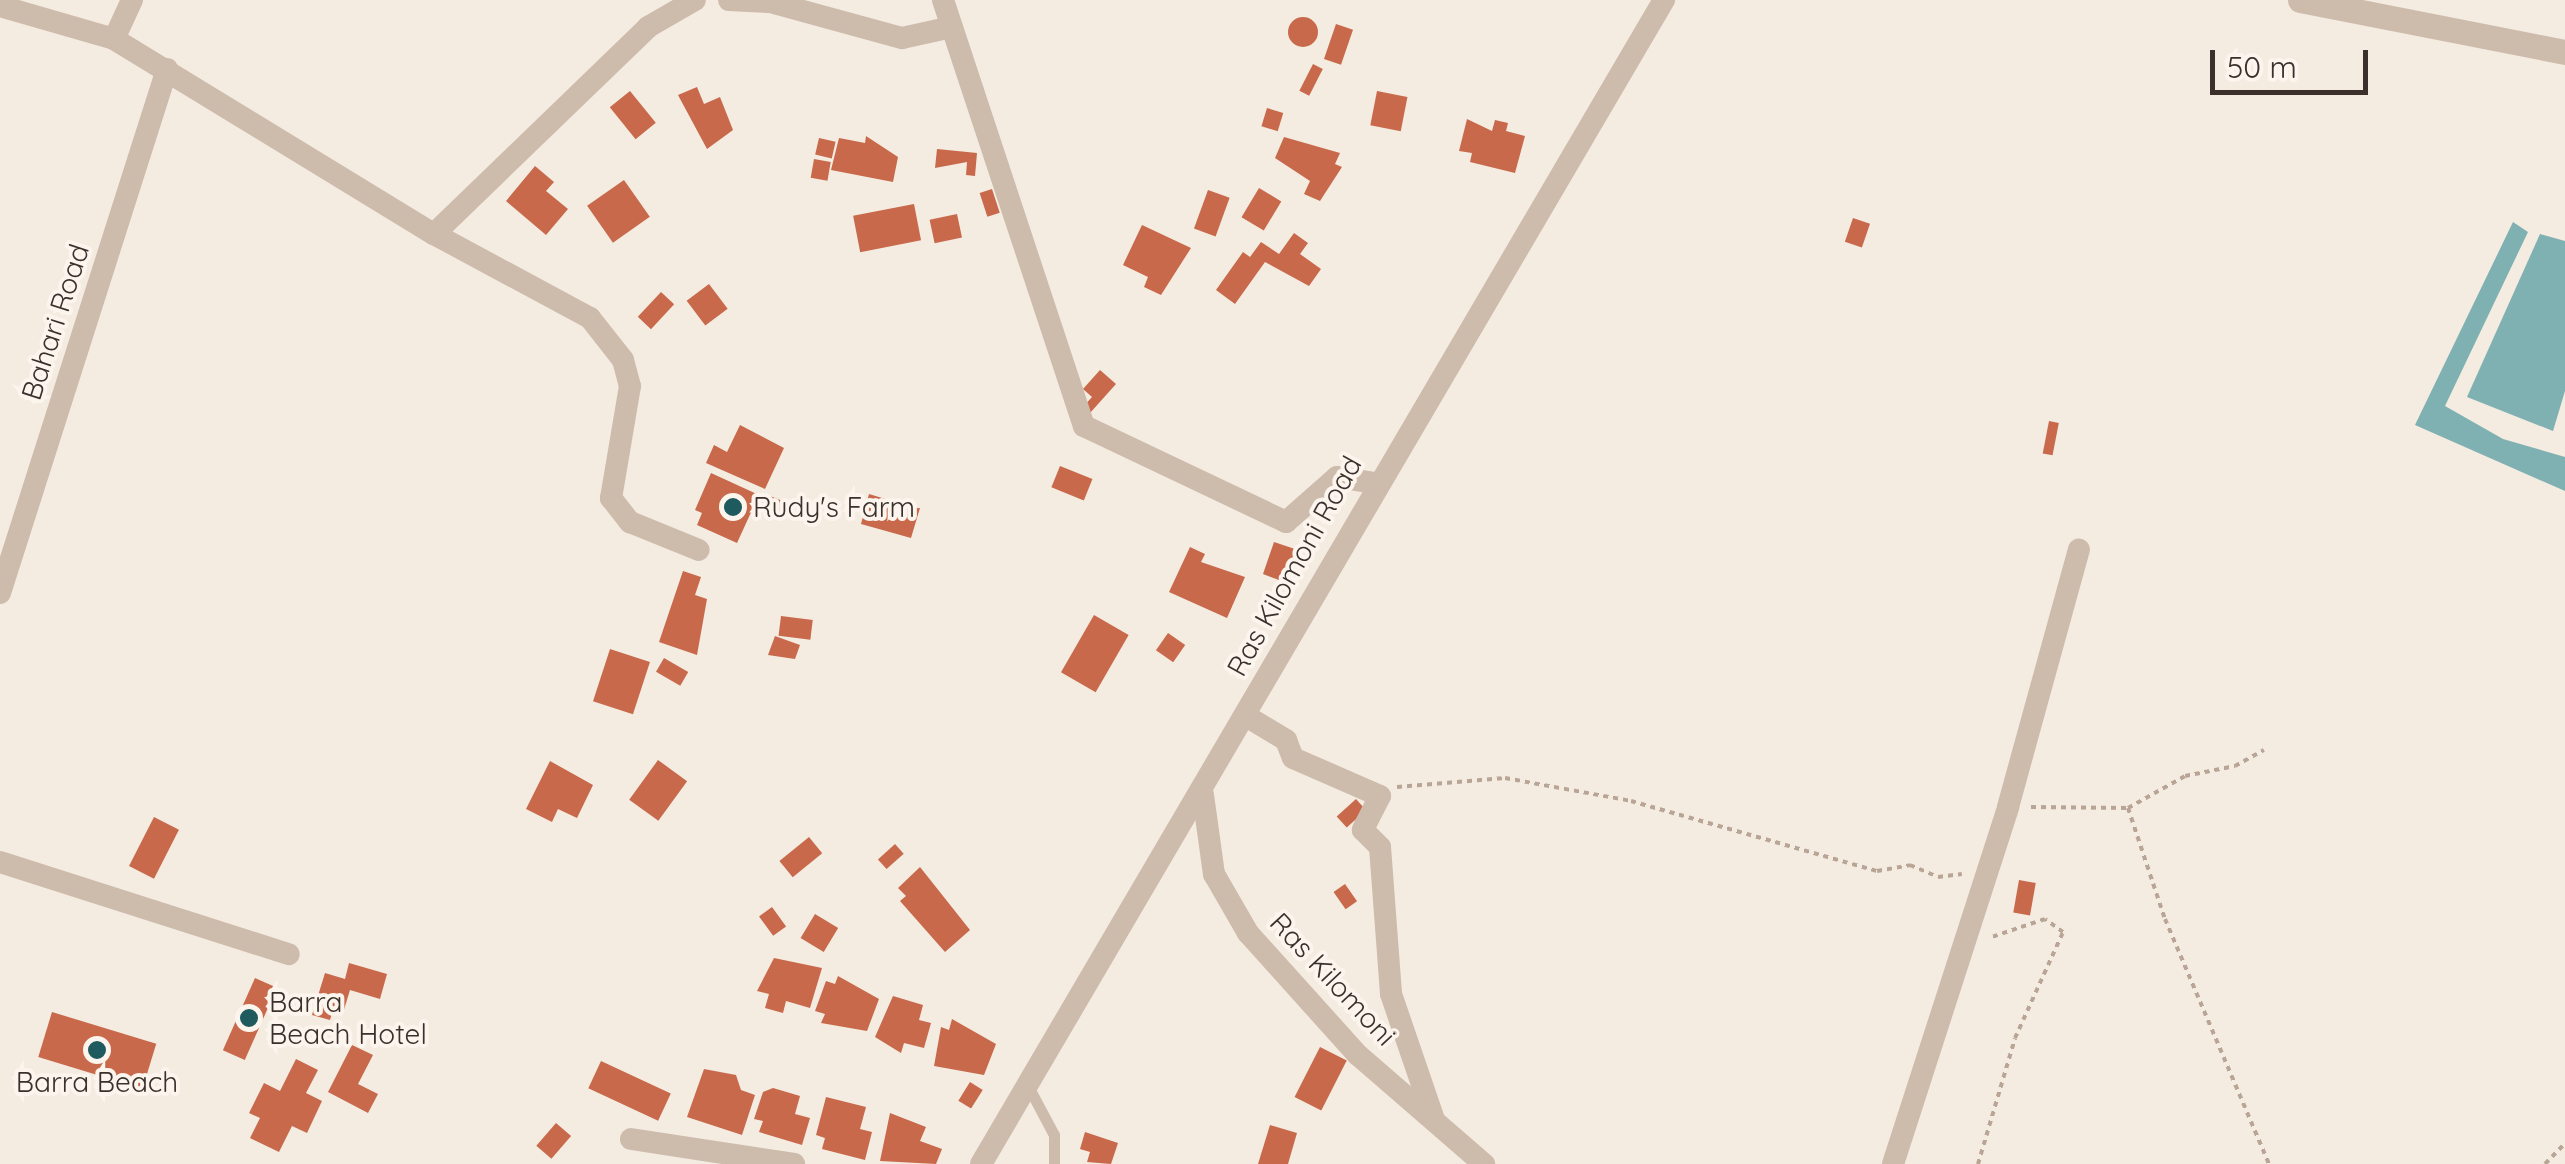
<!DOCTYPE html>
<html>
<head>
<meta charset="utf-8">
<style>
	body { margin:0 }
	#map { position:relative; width:2565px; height:1164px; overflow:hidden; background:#f4ebe1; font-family:Quicksand,sans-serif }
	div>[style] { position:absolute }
	.water>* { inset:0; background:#7fb0b2 }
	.building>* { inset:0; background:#c8694b; transform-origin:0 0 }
	.round { border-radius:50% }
	.path>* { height:4px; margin-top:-2px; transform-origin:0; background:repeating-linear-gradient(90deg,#b9a596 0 5px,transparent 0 10px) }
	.service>* { height:11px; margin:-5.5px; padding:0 5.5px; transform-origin:5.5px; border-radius:5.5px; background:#cdbbac }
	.minor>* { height:22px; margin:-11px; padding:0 11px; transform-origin:11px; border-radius:11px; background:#cdbbac }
	.tertiary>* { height:25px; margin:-12.5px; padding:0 12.5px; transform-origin:12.5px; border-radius:12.5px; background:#cdbbac }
	.dots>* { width:28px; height:28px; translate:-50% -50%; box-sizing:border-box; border:5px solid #fbf5ee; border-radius:50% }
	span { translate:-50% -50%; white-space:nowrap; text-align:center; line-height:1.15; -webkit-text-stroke:8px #fbf5ee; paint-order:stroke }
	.street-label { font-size:28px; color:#3b302b }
	.poi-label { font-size:28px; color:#3b302b }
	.left { translate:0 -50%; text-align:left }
	.scale { position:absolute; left:2210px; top:50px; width:158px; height:45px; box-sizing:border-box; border:5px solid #3b302b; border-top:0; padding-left:12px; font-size:30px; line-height:35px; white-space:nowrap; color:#3b302b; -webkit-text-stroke:8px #fbf5ee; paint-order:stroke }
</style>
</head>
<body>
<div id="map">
	<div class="water">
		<div style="clip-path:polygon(2513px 222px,2528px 232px,2445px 406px,2503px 439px,2565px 457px,2565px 491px,2415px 425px)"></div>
		<div style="clip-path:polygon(2540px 234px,2565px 241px,2565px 391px,2553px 431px,2467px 397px)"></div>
	</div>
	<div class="building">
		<div class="round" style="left:1288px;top:17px;width:30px;height:30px"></div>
		<div style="left:1336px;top:24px;width:18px;height:37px;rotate:19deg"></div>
		<div style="left:1313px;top:64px;width:11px;height:30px;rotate:27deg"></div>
		<div style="clip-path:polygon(697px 87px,704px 104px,720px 97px,733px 130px,707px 149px,678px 95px)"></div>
		<div style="left:630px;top:91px;width:41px;height:26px;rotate:51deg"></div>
		<div style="left:1377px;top:91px;width:31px;height:35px;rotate:11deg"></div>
		<div style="left:1267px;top:108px;width:17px;height:19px;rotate:17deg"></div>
		<div style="clip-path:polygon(1467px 119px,1492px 131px,1495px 120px,1508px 123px,1506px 131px,1525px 136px,1515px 173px,1470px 162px,1472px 153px,1459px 151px)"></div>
		<div style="clip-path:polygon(866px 136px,898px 157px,893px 182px,831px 170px,839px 138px,865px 143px)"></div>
		<div style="clip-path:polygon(1284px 137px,1340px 153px,1335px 164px,1342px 167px,1320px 201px,1304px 194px,1310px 181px,1275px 158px)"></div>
		<div style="left:819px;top:138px;width:17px;height:17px;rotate:13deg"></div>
		<div style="clip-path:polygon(937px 149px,977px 153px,975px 176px,966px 175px,967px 162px,935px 168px)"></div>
		<div style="left:814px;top:159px;width:17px;height:19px;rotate:10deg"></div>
		<div style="clip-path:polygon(535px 166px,554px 182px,546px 191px,568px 209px,546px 235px,506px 201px)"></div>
		<div style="left:624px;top:180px;width:45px;height:45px;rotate:55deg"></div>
		<div style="left:1259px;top:188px;width:26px;height:34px;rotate:31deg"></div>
		<div style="left:992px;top:189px;width:25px;height:13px;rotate:72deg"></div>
		<div style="left:1208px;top:190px;width:23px;height:41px;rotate:20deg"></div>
		<div style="left:914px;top:204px;width:37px;height:62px;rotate:79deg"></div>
		<div style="left:957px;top:214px;width:24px;height:28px;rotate:78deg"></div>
		<div style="left:1853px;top:218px;width:18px;height:25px;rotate:19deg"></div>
		<div style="clip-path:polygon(1142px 225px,1191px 248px,1161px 295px,1144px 287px,1148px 277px,1123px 265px)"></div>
		<div style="clip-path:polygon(1294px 233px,1308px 243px,1300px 254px,1321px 269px,1309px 286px,1265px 262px,1235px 304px,1216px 290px,1243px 252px,1250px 257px,1261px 242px,1279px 254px)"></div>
		<div style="left:709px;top:284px;width:31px;height:28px;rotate:53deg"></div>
		<div style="left:661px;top:292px;width:18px;height:34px;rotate:43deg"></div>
		<div style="clip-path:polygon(1100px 370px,1116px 384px,1090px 413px,1083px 407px,1092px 397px,1083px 389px)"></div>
		<div style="left:2049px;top:421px;width:10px;height:33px;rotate:11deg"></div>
		<div style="clip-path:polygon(740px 425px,784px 448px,765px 489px,706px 463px,714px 445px,727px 452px)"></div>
		<div style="left:1060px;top:466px;width:35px;height:23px;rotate:22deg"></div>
		<div style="clip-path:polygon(711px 473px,759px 495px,737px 543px,697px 525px,702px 513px,695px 510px)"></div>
		<div style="left:762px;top:493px;width:30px;height:13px;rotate:21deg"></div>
		<div style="clip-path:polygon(869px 494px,892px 501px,890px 509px,920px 508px,911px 538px,861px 524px)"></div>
		<div style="clip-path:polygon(1274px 542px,1301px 551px,1279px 580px,1263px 574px)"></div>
		<div style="clip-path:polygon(1190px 547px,1205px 554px,1201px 562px,1245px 577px,1227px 618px,1169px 592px)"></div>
		<div style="clip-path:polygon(683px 571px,701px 577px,695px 595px,707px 599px,697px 655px,659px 642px)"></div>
		<div style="left:1094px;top:615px;width:40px;height:66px;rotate:30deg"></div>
		<div style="left:781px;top:616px;width:32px;height:20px;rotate:7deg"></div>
		<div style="left:1168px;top:633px;width:21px;height:21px;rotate:35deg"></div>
		<div style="clip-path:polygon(775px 636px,800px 645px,795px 659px,768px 655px)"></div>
		<div style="left:610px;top:649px;width:42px;height:55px;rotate:18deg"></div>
		<div style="left:664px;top:658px;width:28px;height:16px;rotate:30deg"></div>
		<div style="left:658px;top:760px;width:36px;height:49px;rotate:36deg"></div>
		<div style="clip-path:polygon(550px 761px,593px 785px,577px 818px,558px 809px,552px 822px,526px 809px)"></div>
		<div style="left:1356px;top:799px;width:15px;height:26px;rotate:48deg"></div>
		<div style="left:154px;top:817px;width:28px;height:55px;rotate:27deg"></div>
		<div style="left:809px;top:837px;width:21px;height:38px;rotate:51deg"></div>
		<div style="left:895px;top:844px;width:13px;height:23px;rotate:48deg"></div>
		<div style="clip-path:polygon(920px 867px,970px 930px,945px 952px,900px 901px,906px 896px,898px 888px)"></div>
		<div style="left:2019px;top:880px;width:17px;height:33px;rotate:10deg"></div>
		<div style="left:1345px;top:884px;width:21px;height:14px;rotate:55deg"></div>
		<div style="left:772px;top:907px;width:24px;height:16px;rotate:54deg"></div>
		<div style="left:815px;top:914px;width:27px;height:28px;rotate:31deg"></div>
		<div style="clip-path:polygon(774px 958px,822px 968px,810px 1008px,786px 1001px,783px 1013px,765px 1008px,769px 994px,757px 991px)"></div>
		<div style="clip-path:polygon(349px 963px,387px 974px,380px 999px,350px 990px,343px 1013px,333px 1010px,330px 1020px,312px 1015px,325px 973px,345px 979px)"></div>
		<div style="clip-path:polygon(838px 976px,879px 999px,867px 1031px,821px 1023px,825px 1014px,815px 1011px,826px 981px,835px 984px)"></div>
		<div style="left:255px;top:978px;width:24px;height:79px;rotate:24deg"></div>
		<div style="clip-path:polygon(893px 996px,923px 1005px,919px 1020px,931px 1023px,924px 1048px,904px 1043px,901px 1053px,875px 1037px)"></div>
		<div style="left:52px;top:1012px;width:109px;height:47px;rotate:17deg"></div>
		<div style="clip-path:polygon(952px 1019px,996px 1044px,984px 1075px,934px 1066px,941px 1027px,949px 1030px)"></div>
		<div style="clip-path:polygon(352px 1045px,373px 1055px,358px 1084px,378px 1094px,368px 1113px,328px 1092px)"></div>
		<div style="left:1320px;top:1047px;width:30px;height:56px;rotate:27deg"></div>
		<div style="clip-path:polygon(296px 1059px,318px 1070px,306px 1093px,322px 1101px,307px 1133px,292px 1126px,279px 1152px,250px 1138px,260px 1118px,249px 1113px,264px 1083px,280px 1091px)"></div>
		<div style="left:601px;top:1061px;width:77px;height:30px;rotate:25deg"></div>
		<div style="clip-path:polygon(704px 1069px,736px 1075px,741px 1090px,755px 1095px,742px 1135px,687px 1117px)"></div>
		<div style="left:970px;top:1082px;width:15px;height:22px;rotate:32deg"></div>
		<div style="clip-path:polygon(773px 1088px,800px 1096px,795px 1114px,810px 1118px,802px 1145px,759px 1132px,763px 1121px,754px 1119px,763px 1092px)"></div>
		<div style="clip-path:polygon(826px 1097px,866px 1107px,860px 1129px,872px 1132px,865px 1160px,822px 1149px,825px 1138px,816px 1135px)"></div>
		<div style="clip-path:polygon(890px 1113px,926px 1127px,920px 1141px,942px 1149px,936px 1164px,880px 1161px)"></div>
		<div style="left:556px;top:1123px;width:20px;height:30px;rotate:41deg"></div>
		<div style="clip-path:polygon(1270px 1125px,1297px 1133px,1288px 1164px,1258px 1164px)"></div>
		<div style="clip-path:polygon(1085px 1132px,1118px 1143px,1111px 1164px,1087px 1162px,1090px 1152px,1080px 1149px)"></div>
	</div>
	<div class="path">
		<div style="left:1397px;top:787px;width:108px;rotate:-4.8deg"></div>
		<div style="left:1505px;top:778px;width:128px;rotate:10.3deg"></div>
		<div style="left:1631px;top:801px;width:256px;rotate:15.9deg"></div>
		<div style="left:1877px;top:871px;width:34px;rotate:-10deg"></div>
		<div style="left:1910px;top:865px;width:30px;rotate:23deg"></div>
		<div style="left:1938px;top:877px;width:24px;rotate:-7deg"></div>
		<div style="left:2031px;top:807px;width:97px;rotate:0.6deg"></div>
		<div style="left:2128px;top:808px;width:117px;rotate:71.6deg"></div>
		<div style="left:2165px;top:919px;width:266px;rotate:67deg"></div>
		<div style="left:2128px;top:808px;width:65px;rotate:-29.3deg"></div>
		<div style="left:2185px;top:776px;width:51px;rotate:-11.3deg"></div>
		<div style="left:2235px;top:766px;width:33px;rotate:-29deg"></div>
		<div style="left:1978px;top:1164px;width:131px;rotate:-73.6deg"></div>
		<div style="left:2015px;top:1038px;width:116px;rotate:-65.6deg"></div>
		<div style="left:2063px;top:932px;width:22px;rotate:-144deg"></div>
		<div style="left:2045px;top:919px;width:59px;rotate:161.3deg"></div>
		<div style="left:2545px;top:1164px;width:29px;rotate:-46deg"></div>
	</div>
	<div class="service">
		<div style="left:1028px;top:1086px;width:55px;rotate:62deg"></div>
		<div style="left:1054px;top:1135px;width:29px;rotate:90deg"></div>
	</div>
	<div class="minor">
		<div style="left:729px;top:0;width:41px;rotate:2.8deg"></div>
		<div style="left:770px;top:2px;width:137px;rotate:15.3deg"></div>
		<div style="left:902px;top:38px;width:51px;rotate:-12.4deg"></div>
		<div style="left:943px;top:0;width:449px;rotate:71.7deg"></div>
		<div style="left:1084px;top:426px;width:224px;rotate:25.4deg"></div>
		<div style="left:1286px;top:522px;width:68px;rotate:-41.4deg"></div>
		<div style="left:1337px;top:477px;width:37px;rotate:9deg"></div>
		<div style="left:0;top:6px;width:119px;rotate:16.1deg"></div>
		<div style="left:114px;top:39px;width:375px;rotate:31.4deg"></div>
		<div style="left:434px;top:234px;width:177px;rotate:28.3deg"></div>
		<div style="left:590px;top:318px;width:53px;rotate:51.8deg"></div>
		<div style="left:623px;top:360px;width:27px;rotate:75deg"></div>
		<div style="left:630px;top:386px;width:114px;rotate:99.6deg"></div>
		<div style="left:611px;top:498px;width:31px;rotate:52deg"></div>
		<div style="left:630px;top:522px;width:74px;rotate:22.1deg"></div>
		<div style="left:114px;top:39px;width:43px;rotate:-65.2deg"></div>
		<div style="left:434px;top:234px;width:298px;rotate:-44deg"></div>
		<div style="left:648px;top:27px;width:54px;rotate:-29.9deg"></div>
		<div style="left:0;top:593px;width:550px;rotate:-72.32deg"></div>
		<div style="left:1246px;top:716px;width:47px;rotate:31deg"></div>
		<div style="left:1286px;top:740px;width:19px;rotate:69deg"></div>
		<div style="left:1293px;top:758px;width:95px;rotate:23.6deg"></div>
		<div style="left:1380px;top:796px;width:38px;rotate:117deg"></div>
		<div style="left:1363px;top:830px;width:24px;rotate:45deg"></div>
		<div style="left:1380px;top:847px;width:147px;rotate:85.7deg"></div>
		<div style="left:1391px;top:994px;width:130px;rotate:71.1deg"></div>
		<div style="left:1203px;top:795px;width:80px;rotate:82.1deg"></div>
		<div style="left:1214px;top:874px;width:68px;rotate:60deg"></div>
		<div style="left:1248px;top:933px;width:164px;rotate:48deg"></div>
		<div style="left:1358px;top:1055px;width:167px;rotate:40.9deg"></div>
		<div style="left:0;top:862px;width:303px;rotate:17.7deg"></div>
		<div style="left:631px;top:1139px;width:165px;rotate:8.7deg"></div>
		<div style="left:981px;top:1164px;width:1350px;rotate:-59.6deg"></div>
		<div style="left:1893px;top:1164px;width:375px;rotate:-72.1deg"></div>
		<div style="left:2008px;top:807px;width:267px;rotate:-74.6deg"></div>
	</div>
	<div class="tertiary">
		<div style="left:2300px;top:0;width:270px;rotate:11.1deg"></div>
	</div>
	<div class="dots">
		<div style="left:733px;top:507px;background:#1f5a5e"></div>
		<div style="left:249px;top:1018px;background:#1f5a5e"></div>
		<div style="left:97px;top:1050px;background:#1f5a5e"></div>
	</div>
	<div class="street-label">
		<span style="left:55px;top:322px;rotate:-72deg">Bahari Road</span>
		<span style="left:1294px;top:566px;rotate:-61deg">Ras Kilomoni Road</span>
		<span style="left:1333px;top:979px;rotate:47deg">Ras Kilomoni</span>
	</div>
	<div class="poi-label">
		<span class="left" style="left:753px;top:507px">Rudy's Farm</span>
		<span class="left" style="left:269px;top:1018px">Barra<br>Beach Hotel</span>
		<span style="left:97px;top:1082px">Barra Beach</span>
	</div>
	<div class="scale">50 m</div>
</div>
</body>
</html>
